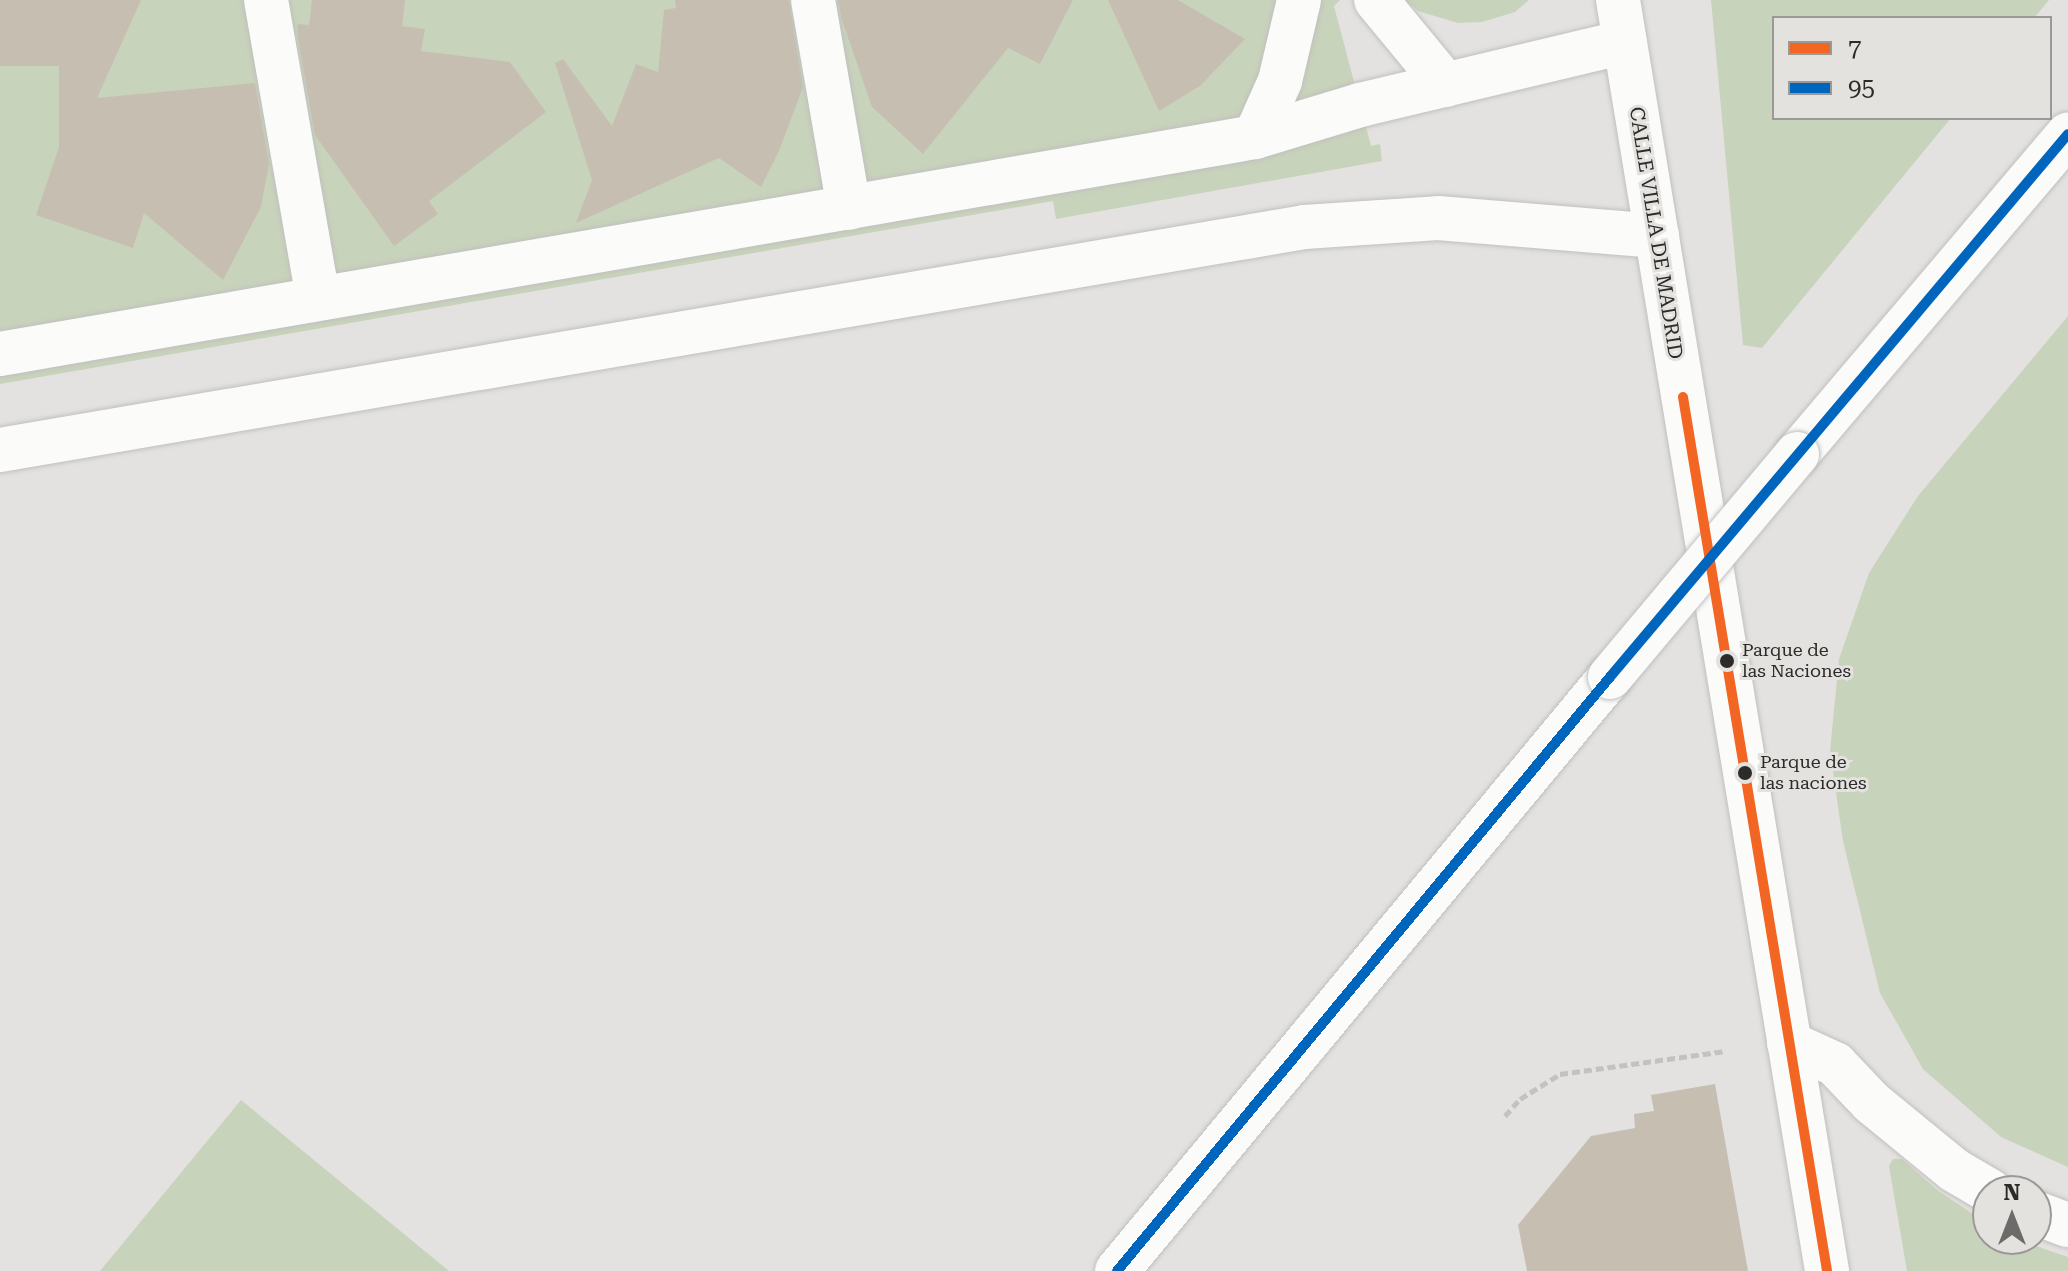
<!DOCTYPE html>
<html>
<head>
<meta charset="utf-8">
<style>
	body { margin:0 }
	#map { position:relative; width:2068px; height:1271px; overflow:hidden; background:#e3e2e0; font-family:"Roboto Serif",serif }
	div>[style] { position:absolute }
	.green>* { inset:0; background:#c8d3bb }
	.building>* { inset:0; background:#c6bfb1 }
	.path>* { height:5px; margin-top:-2.5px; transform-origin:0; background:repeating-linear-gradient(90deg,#c2c2c2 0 8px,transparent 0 12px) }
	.roads { filter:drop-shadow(0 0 2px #c1c0bf) drop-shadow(0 0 2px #c1c0bf) }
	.minor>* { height:44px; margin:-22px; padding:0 22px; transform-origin:22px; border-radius:22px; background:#fbfbfa }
	.highway>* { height:44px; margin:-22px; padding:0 22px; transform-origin:22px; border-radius:22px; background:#fbfbfa }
	.bridges { filter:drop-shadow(0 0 2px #c1c0bf) drop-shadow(0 0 2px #c1c0bf) }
	.highway-bridge>* { height:44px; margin:-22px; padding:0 22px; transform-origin:22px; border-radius:22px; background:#fbfbfa }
	.bus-1>* { height:10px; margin:-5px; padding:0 5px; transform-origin:5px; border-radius:5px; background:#f26522 }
	.bus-2>* { height:10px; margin:-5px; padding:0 5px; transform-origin:5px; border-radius:5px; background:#0065bd }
	.dots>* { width:22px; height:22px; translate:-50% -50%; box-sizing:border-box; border:4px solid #e4e2df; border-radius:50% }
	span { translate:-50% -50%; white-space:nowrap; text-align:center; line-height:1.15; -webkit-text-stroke:6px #e4e2df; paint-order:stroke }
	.bus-label { font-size:18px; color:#2c2b2a }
	.left { translate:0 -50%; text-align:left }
	.street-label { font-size:20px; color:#2c2b2a }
	.legend { position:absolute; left:1772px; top:16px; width:280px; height:104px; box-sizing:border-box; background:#e4e2df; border:2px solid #9a9997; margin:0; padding:10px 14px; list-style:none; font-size:24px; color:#2c2b2a }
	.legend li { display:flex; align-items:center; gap:16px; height:40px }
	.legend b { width:40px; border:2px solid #9a9997 }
	.north { position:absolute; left:1972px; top:1175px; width:80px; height:80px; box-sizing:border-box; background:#e4e2df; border:2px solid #9a9997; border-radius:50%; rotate:0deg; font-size:22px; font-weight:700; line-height:32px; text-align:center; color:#2c2b2a }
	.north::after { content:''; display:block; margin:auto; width:28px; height:36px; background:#6c6b6a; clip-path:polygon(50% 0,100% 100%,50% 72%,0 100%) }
</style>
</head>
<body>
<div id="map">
	<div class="green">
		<div style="clip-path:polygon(0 0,1340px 0,1334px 6px,1371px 146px,1380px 144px,1382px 161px,1056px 219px,1053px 201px,0 384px)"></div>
		<div style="clip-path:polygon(1405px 0,1529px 0,1515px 12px,1482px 22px,1458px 23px,1418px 11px)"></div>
		<div style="clip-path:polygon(1711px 0,2049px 0,2034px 18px,1774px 18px,1774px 118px,1951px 118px,1762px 348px,1743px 345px)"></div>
		<div style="clip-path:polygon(2068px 316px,2068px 1167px,2001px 1137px,1923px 1069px,1880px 993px,1843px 841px,1830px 751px,1839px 659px,1869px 573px,1918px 496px)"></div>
		<div style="clip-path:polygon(241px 1100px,449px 1271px,100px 1271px)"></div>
		<div style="clip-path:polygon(1893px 1159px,1902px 1159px,1937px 1190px,1988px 1224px,1988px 1239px,2016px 1239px,2068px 1257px,2068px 1271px,1907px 1271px,1889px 1166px)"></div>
	</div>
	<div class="building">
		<div style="clip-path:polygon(0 0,141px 0,97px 98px,255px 83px,269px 164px,261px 207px,223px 280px,144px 213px,133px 248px,36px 215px,59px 147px,59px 66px,0 66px)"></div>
		<div style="clip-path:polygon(312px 0,405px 0,402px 26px,425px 29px,421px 51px,510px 62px,546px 112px,429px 201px,438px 214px,394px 246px,315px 135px,297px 32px,298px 24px,309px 25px)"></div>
		<div style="clip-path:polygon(675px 0,789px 0,803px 87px,779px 151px,761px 187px,719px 158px,576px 223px,592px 180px,555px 63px,563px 59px,612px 126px,636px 64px,658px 72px,664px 10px,676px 8px)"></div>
		<div style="clip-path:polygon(838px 0,1073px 0,1040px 64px,1008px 48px,923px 154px,872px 107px,842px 20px)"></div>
		<div style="clip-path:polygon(1108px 0,1178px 0,1245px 39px,1200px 86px,1159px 111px)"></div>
		<div style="clip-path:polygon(1715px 1084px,1748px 1271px,1527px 1271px,1518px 1225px,1591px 1136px,1635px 1128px,1634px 1114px,1654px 1111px,1651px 1095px)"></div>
	</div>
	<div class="path">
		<div style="left:1505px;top:1116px;width:23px;rotate:-49deg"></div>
		<div style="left:1520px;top:1099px;width:47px;rotate:-32deg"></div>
		<div style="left:1560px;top:1074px;width:167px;rotate:-7.9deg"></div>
	</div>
	<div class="roads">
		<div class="minor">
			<div style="left:266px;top:0;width:303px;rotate:80.1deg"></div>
			<div style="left:813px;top:0;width:211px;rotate:80.2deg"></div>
			<div style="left:1376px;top:0;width:110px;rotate:50.5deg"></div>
			<div style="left:1618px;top:0;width:1288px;rotate:80.66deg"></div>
			<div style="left:1255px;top:137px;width:61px;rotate:-65.9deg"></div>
			<div style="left:1280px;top:81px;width:83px;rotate:-76.8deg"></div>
			<div style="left:0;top:354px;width:1274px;rotate:-9.81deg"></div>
			<div style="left:1255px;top:137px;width:110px;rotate:-16.9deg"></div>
			<div style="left:1360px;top:105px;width:272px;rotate:-13.4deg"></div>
			<div style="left:0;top:450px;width:1323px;rotate:-9.7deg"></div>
			<div style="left:1304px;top:227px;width:134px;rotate:-3.8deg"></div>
			<div style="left:1438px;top:218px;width:220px;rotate:4.7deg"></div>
			<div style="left:1789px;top:1043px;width:51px;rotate:24.5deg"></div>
			<div style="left:1835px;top:1064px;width:52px;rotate:46.5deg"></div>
			<div style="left:1871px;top:1102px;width:107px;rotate:39.3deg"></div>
			<div style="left:1954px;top:1170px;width:42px;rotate:30.3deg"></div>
			<div style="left:2036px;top:1213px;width:34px;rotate:21deg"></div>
		</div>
		<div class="highway">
			<div style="left:1797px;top:454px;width:419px;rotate:-49.7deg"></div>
			<div style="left:1117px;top:1271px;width:772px;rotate:-50.31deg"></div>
		</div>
	</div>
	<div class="bridges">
		<div class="highway-bridge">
			<div style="left:1610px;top:677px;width:291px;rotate:-50deg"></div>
		</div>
	</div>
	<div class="bus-1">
		<div style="left:1683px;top:397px;width:886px;rotate:80.64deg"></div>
	</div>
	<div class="bus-2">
		<div style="left:1117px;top:1271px;width:772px;rotate:-50.31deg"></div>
		<div style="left:1610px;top:677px;width:710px;rotate:-49.85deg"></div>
	</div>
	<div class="dots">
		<div style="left:1727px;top:661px;background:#2c2b2a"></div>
		<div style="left:1745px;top:773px;background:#2c2b2a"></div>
	</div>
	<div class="bus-label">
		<span class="left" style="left:1742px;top:661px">Parque de<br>las Naciones</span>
		<span class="left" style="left:1760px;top:773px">Parque de<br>las naciones</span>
	</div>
	<div class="street-label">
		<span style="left:1656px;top:233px;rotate:81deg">CALLE VILLA DE MADRID</span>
	</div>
	<ul class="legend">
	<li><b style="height:10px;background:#f26522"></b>7</li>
	<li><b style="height:10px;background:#0065bd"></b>95</li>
	</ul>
	<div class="north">N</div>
</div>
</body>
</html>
